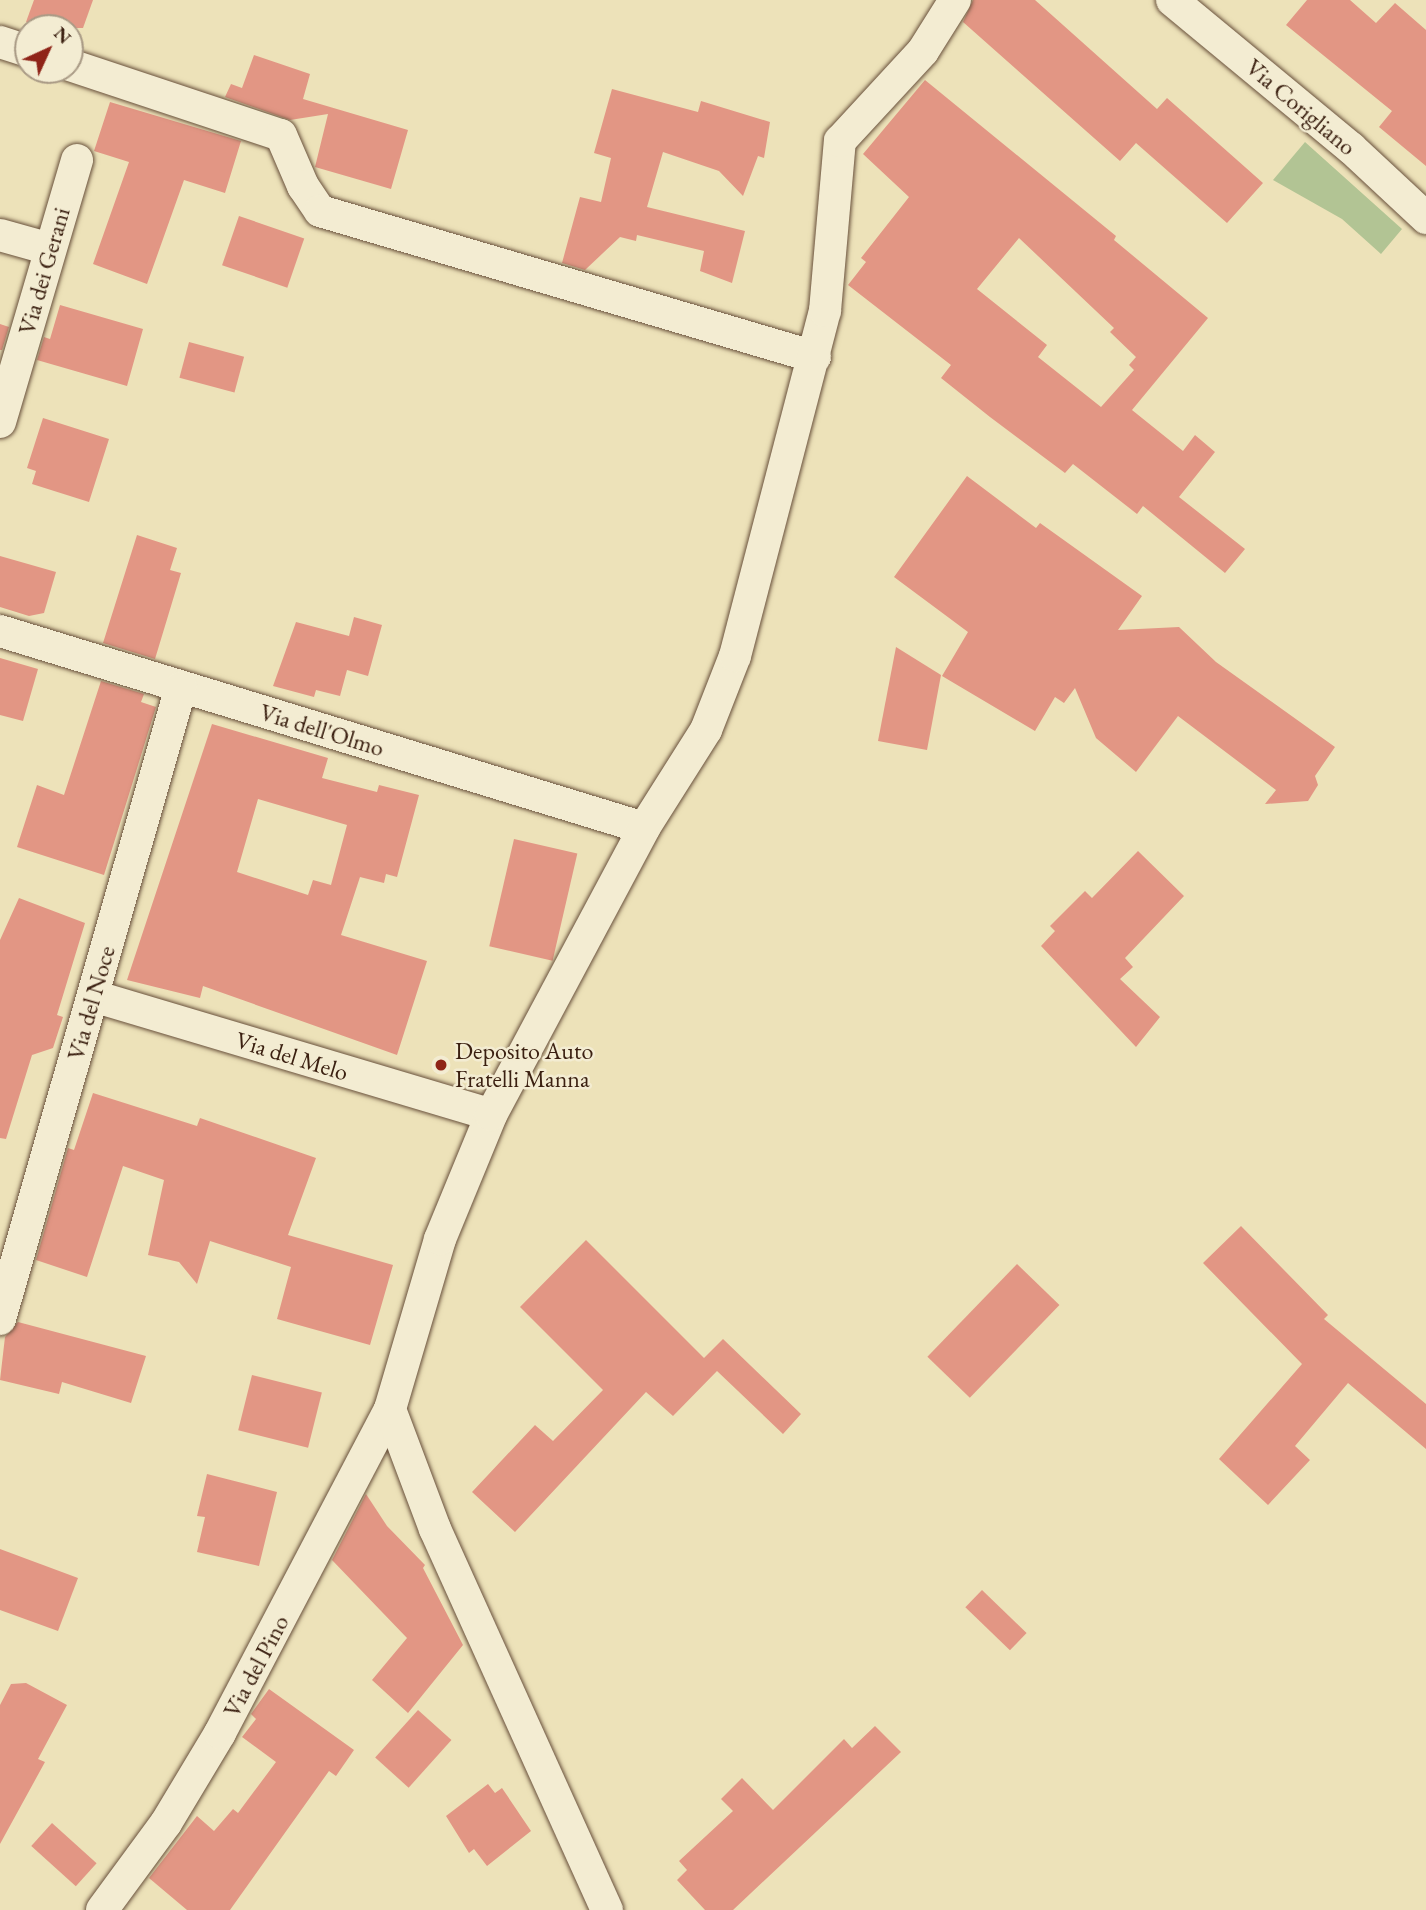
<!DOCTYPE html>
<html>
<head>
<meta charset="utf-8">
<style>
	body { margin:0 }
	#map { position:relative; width:1426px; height:1910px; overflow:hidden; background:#ede2b9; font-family:"EB Garamond",serif }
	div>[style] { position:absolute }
	.green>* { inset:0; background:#b2c494 }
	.building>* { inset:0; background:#e29684; transform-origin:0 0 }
	.roads { filter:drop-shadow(0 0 2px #68503b) drop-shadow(0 0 2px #68503b) }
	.minor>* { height:32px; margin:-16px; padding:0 16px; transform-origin:16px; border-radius:16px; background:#f3ecd2 }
	.dots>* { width:19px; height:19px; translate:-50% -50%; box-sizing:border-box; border:4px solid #f3ecd2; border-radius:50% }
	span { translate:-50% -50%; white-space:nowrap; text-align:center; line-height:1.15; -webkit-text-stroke:5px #f3ecd2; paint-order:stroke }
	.street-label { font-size:24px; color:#3b2011 }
	.poi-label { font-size:24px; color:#3b2011 }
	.left { translate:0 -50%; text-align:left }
	.north { position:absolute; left:14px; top:14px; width:70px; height:70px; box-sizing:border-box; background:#f3ecd2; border:2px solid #a99a85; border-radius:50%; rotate:45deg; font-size:19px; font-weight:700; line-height:28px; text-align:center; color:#3b2011 }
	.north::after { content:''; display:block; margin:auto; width:24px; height:32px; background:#8f2418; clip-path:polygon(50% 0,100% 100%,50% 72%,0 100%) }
</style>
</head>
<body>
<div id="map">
	<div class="green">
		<div style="clip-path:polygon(1305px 142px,1402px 229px,1381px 254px,1342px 219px,1273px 180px)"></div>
	</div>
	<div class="building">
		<div style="clip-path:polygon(34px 0,93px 0,83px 28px,43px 28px,26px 22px)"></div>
		<div style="clip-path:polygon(973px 0,1035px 0,1157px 109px,1167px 98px,1263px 183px,1227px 223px,1136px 143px,1120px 161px,963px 22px)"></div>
		<div style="clip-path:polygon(1307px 0,1350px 0,1376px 23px,1395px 3px,1426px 30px,1426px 166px,1379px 127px,1392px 111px,1286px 25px)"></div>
		<div style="clip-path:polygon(254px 55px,310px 74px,303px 99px,408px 130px,391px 189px,315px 167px,328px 114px,290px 120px,225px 97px,231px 84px,242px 88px)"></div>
		<div style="clip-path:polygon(evenodd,925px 80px,1116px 236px,1114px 240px,1208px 318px,1132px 410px,1183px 451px,1195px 435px,1215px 452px,1179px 497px,1245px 549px,1225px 573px,1143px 506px,1137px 514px,1073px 464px,1065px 473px,990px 417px,941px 378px,951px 365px,848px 285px,866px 262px,861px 258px,909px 197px,863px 154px,925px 80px,1019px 238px,1114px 328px,1110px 332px,1136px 357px,1129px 365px,1134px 370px,1101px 407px,1038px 357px,1047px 345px,977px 289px,1019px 238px)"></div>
		<div style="clip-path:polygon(612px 89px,698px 112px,701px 101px,770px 122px,764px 158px,758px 156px,743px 196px,719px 171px,663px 152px,647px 207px,745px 231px,732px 283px,700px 271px,704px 251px,637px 235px,636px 241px,620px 237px,585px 270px,562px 263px,580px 197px,601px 202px,611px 158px,594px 153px)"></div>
		<div style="clip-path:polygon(110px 102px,241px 141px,225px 193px,184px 180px,147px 284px,93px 264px,129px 162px,94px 151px)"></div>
		<div style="left:239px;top:216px;width:69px;height:52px;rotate:19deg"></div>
		<div style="clip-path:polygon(60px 305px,143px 329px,127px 386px,37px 360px,44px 337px,50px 339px)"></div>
		<div style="clip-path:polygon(0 324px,9px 327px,2px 350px,0 350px)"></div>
		<div style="left:189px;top:342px;width:57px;height:37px;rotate:15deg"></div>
		<div style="clip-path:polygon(43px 418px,109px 439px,89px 502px,32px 484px,36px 471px,27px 468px)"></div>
		<div style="clip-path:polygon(967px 476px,1036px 528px,1040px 523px,1142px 596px,1118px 630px,1179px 627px,1216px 662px,1335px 747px,1315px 776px,1318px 785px,1308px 801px,1265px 804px,1276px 790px,1178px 716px,1136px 772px,1096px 738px,1075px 688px,1064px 703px,1055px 697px,1035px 731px,942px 676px,968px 632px,894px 577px)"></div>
		<div style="clip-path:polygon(137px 535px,177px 548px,170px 570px,181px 573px,155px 659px,103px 643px)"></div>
		<div style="clip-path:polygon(0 556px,56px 572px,44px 613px,29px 616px,0 607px)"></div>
		<div style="clip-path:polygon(354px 617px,382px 625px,368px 676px,347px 670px,340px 696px,316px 690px,314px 697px,273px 686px,296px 622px,349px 636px)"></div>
		<div style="clip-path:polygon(896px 647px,941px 675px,927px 750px,878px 741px)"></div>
		<div style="clip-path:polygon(0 658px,38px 669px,23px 721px,0 715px)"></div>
		<div style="clip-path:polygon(101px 681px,144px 694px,141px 702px,156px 707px,104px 875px,17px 847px,37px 785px,64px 795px)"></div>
		<div style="clip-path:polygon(evenodd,212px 724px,328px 758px,322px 778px,377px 792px,379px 785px,419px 795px,397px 877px,386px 874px,384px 883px,360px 877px,341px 935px,427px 961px,397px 1055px,203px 986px,200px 998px,127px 980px,212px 724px,258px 799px,347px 825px,331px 885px,313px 880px,308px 895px,237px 872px,258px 799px)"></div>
		<div style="left:514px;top:839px;width:65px;height:110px;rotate:13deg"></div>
		<div style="clip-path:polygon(1138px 851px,1184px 896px,1125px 958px,1133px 967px,1120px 979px,1160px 1017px,1136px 1047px,1041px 946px,1055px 931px,1050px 926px,1085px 891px,1092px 898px)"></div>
		<div style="clip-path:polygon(19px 898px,85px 923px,57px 1015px,63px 1017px,53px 1048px,32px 1055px,6px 1139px,0 1138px,0 940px)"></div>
		<div style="clip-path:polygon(93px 1093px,197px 1126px,200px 1118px,316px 1158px,288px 1235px,393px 1265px,370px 1345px,277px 1319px,291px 1267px,210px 1241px,197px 1284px,179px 1262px,148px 1255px,164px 1180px,123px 1166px,87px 1277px,36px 1260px,68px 1148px,74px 1150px)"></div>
		<div style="clip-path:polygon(1241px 1226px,1328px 1315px,1324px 1319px,1426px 1404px,1426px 1449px,1348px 1383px,1295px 1446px,1310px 1460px,1268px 1505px,1219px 1459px,1302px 1364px,1203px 1263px)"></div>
		<div style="clip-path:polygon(586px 1240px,704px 1358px,723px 1339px,801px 1414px,783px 1434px,717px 1371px,673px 1416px,646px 1392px,515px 1532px,472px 1492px,535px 1425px,553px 1441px,603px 1390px,520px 1307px)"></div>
		<div style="left:1017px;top:1264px;width:59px;height:129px;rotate:44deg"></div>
		<div style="clip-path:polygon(18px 1322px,146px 1356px,131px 1403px,62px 1382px,59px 1394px,0 1380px,5px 1337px)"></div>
		<div style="left:252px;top:1375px;width:72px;height:57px;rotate:14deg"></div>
		<div style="clip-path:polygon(207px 1474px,277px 1492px,259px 1566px,197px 1552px,205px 1517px,197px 1516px)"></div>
		<div style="clip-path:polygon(366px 1494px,387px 1526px,425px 1565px,423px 1568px,463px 1645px,408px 1713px,372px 1680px,407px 1638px,332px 1560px)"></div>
		<div style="clip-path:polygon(0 1549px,78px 1578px,58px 1631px,0 1610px)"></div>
		<div style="left:982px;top:1590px;width:62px;height:24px;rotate:44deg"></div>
		<div style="clip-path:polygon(26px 1683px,67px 1705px,38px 1759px,45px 1762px,0 1844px,0 1705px,11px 1684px)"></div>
		<div style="clip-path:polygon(269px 1689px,354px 1750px,336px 1776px,329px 1771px,230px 1910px,187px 1910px,149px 1878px,197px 1816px,214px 1831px,233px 1809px,238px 1813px,276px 1762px,242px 1737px,256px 1719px,251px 1714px)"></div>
		<div style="left:418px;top:1710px;width:45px;height:64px;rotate:42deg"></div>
		<div style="clip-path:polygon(875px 1726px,901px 1752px,733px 1910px,705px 1910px,677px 1880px,687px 1870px,679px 1861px,733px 1811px,721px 1799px,742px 1778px,773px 1810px,844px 1739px,852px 1748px)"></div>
		<div style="clip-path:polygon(488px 1784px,495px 1793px,502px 1788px,531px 1831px,487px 1866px,474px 1849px,469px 1853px,446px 1816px)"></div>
		<div style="left:52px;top:1823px;width:60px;height:31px;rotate:42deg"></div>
	</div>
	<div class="roads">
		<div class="minor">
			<div style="left:1172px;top:0;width:232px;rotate:39.6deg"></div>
			<div style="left:1351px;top:148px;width:103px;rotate:43deg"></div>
			<div style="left:0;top:42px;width:29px;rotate:18deg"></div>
			<div style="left:70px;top:65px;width:222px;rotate:18.4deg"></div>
			<div style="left:281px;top:135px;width:56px;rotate:66.7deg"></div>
			<div style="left:303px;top:186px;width:30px;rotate:56deg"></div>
			<div style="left:320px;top:211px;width:516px;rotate:16.43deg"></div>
			<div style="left:0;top:235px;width:52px;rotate:15.6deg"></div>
			<div style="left:0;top:422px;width:273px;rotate:-73.6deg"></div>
			<div style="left:0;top:631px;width:673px;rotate:17.01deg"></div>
			<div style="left:93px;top:996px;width:415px;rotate:16.6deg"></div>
			<div style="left:0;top:1319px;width:657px;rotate:-74.02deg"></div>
			<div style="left:102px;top:1910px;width:108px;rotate:-53.7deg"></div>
			<div style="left:166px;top:1823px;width:105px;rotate:-59deg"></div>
			<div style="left:220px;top:1733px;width:366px;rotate:-62.3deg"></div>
			<div style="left:607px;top:1910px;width:418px;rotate:-114.3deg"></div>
			<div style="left:435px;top:1529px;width:128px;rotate:-110.6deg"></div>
			<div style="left:390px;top:1409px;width:177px;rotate:-73.6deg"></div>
			<div style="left:440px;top:1239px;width:134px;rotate:-67.6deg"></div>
			<div style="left:491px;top:1115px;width:325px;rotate:-61.9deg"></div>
			<div style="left:644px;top:828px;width:116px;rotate:-57.7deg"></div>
			<div style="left:706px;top:730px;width:79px;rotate:-68.6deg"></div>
			<div style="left:735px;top:656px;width:357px;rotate:-75.4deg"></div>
			<div style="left:825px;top:311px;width:171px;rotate:-85deg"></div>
			<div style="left:840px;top:141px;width:122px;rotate:-47.3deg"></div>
			<div style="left:923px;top:51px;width:60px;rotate:-57.9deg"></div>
		</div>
	</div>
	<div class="dots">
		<div style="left:441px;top:1065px;background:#8f2418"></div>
	</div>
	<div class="street-label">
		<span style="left:1301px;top:107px;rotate:40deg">Via Corigliano</span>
		<span style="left:44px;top:271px;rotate:-74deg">Via dei Gerani</span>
		<span style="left:322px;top:730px;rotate:17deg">Via dell'Olmo</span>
		<span style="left:91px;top:1003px;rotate:-74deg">Via del Noce</span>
		<span style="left:292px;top:1056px;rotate:17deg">Via del Melo</span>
		<span style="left:256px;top:1666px;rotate:-62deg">Via del Pino</span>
	</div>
	<div class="poi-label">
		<span class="left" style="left:455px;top:1065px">Deposito Auto<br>Fratelli Manna</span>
	</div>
	<div class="north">N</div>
</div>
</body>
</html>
